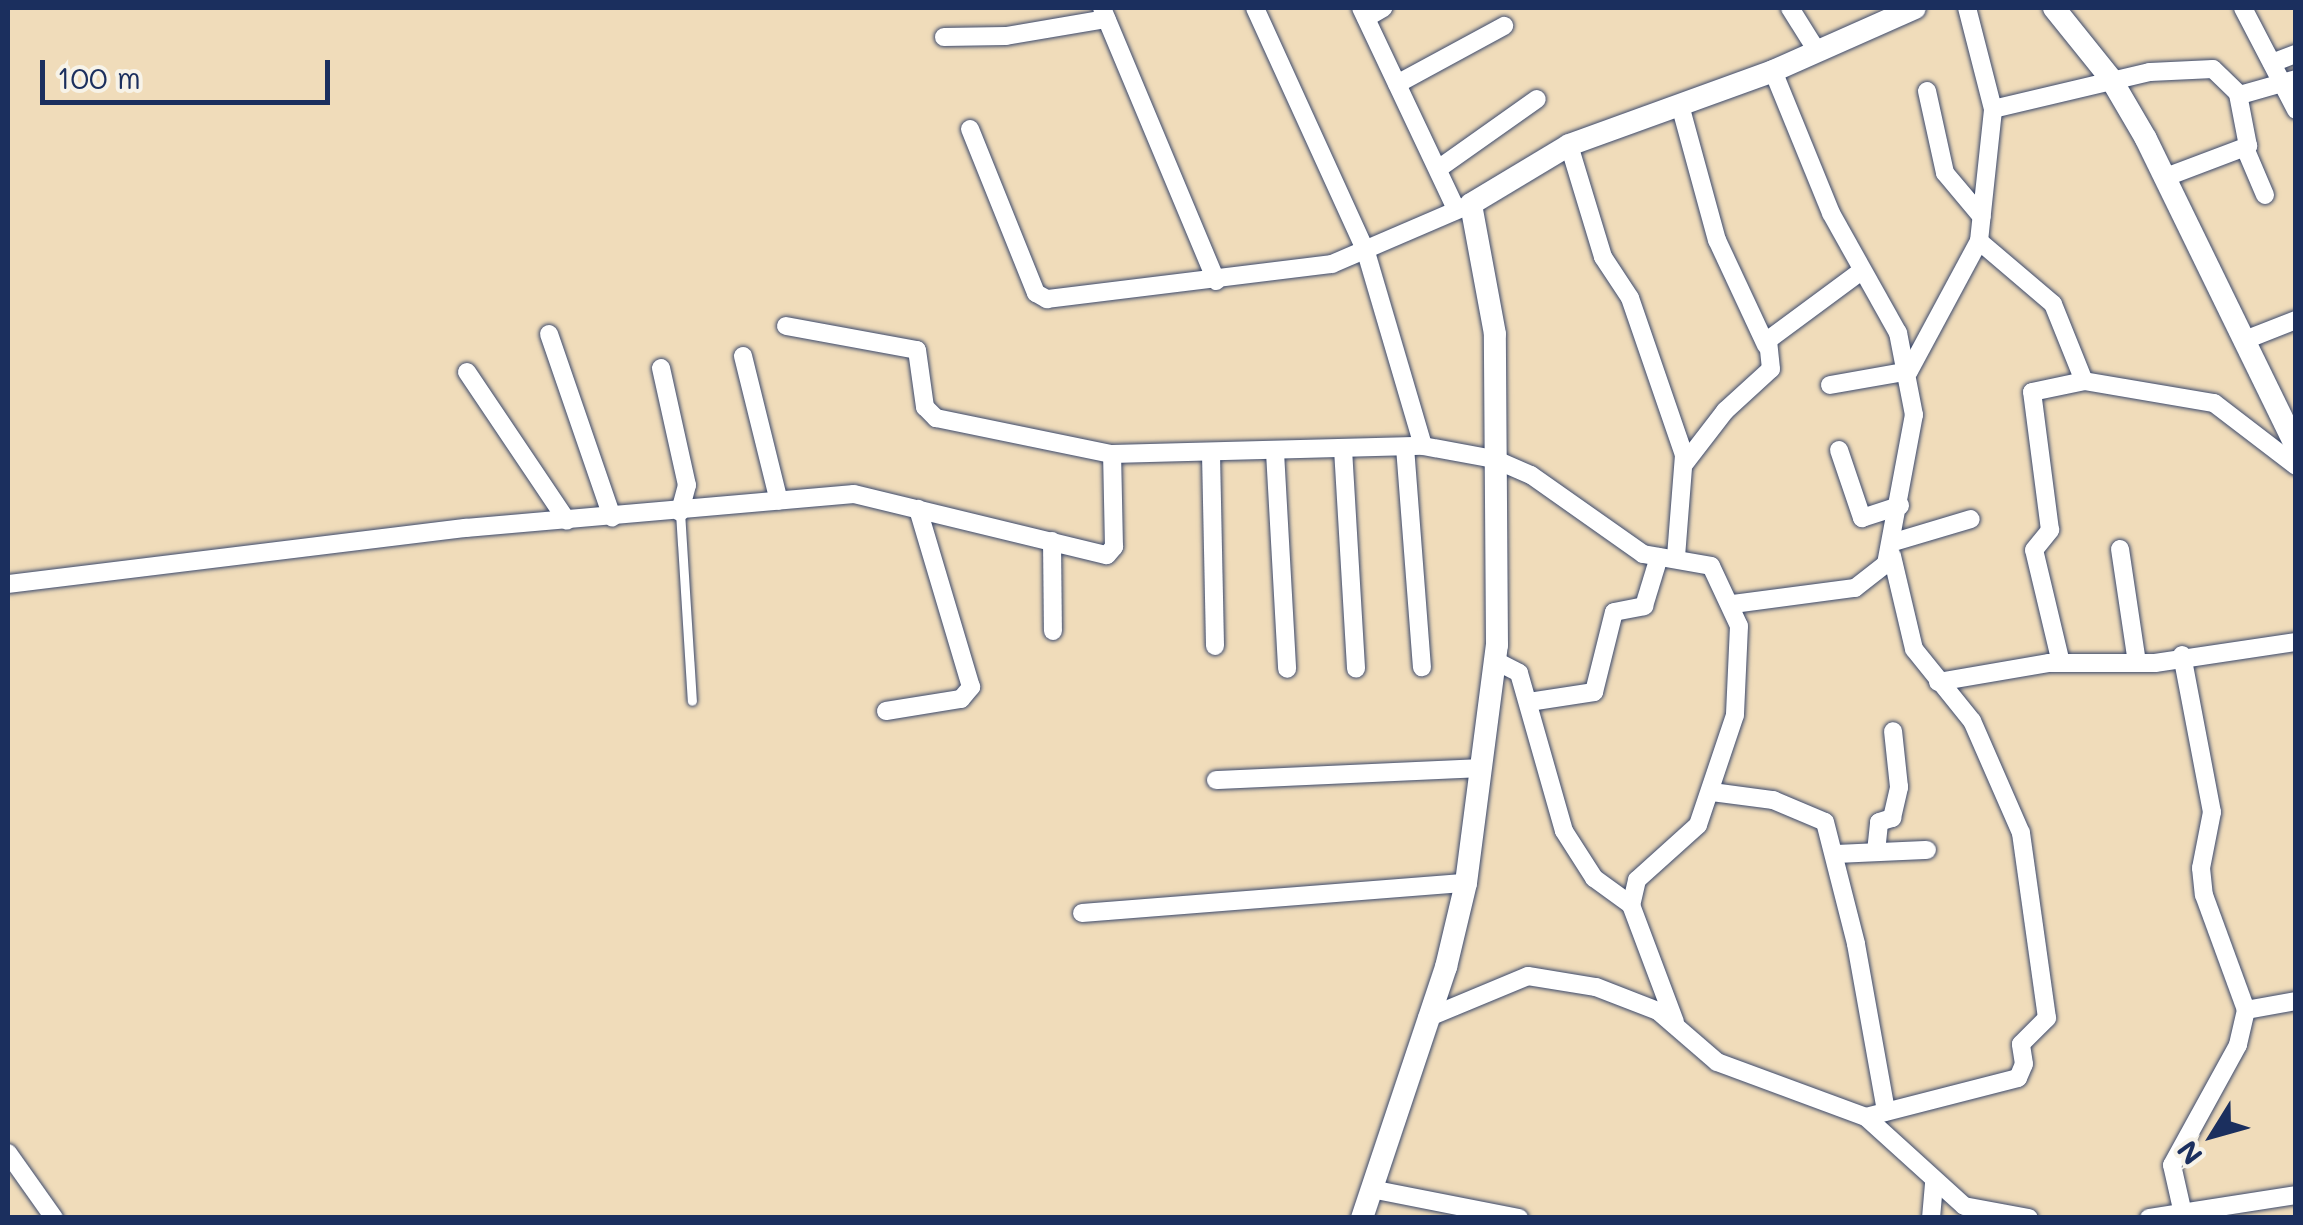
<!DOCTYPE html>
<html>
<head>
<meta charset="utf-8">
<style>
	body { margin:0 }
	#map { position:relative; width:2303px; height:1225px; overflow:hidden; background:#f0dcba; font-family:Mali,sans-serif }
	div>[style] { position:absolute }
	.roads { filter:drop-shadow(0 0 2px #3b496c) drop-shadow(0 0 2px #3b496c) }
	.lane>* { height:9px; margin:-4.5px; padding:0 4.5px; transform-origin:4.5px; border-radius:4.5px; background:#fff }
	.street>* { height:18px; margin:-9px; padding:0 9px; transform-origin:9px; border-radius:9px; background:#fff }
	.secondary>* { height:22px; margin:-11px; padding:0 11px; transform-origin:11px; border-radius:11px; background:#fff }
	span { translate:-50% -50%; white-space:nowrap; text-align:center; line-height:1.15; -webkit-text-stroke:8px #f7f3e8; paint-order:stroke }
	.frame { position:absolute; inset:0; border:10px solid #1b2f5e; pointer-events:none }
	.north { position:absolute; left:2163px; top:1085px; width:100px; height:100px; -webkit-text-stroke:8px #f7f3e8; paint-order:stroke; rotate:233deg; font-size:28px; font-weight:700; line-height:40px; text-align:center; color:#1b2f5e }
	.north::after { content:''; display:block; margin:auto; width:35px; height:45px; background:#1b2f5e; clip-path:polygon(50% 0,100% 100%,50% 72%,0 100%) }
	.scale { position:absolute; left:40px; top:60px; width:290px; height:45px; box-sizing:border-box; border:5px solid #1b2f5e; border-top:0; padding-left:12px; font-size:30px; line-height:35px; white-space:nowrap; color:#1b2f5e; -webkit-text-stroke:8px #f7f3e8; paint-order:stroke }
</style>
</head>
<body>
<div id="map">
	<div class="roads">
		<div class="lane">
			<div style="left:680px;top:512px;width:189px;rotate:86.4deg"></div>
		</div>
		<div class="street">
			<div style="left:1102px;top:8px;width:296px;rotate:67.3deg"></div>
			<div style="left:1255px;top:8px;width:268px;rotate:65.5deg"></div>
			<div style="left:1366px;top:252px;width:202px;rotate:73.6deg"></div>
			<div style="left:1361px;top:8px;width:220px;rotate:64.7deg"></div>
			<div style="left:1790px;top:8px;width:51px;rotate:57.9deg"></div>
			<div style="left:2243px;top:8px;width:115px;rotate:62.5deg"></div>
			<div style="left:1366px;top:18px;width:20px;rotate:-30deg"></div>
			<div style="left:944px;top:37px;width:62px;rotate:-0.9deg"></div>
			<div style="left:1006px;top:36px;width:102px;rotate:-9.6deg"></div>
			<div style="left:2272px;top:63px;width:26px;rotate:-21deg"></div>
			<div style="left:1397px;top:84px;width:122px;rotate:-28.5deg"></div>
			<div style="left:1927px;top:91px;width:84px;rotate:77.6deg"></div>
			<div style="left:1945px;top:173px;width:57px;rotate:49.9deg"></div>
			<div style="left:1680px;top:105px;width:140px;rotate:74.7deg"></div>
			<div style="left:1717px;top:240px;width:116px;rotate:65deg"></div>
			<div style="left:1993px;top:109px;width:161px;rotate:-13.3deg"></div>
			<div style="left:2150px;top:72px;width:63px;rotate:-2.7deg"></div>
			<div style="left:2213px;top:69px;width:37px;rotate:44deg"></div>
			<div style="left:2240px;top:95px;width:58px;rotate:-15.9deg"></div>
			<div style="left:970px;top:129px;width:177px;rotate:68.1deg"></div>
			<div style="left:1036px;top:293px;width:13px;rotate:29deg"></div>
			<div style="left:1047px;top:299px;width:287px;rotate:-7deg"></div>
			<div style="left:1332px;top:264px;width:151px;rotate:-23.3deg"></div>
			<div style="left:1569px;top:145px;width:117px;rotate:73.1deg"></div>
			<div style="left:1603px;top:257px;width:49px;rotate:56.6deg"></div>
			<div style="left:1630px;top:298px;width:166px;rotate:71deg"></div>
			<div style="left:1684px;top:455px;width:101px;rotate:94.5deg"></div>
			<div style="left:2245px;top:148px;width:51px;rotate:66.9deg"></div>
			<div style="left:1438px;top:169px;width:121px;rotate:-35.3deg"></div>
			<div style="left:2166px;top:177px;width:88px;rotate:-20.7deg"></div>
			<div style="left:2248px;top:146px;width:53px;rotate:-100.9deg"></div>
			<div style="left:1979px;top:241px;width:97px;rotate:40.4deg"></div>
			<div style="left:2053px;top:304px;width:83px;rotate:68.1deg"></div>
			<div style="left:2084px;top:381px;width:132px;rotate:9.6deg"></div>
			<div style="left:2214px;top:403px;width:103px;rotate:37.5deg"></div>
			<div style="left:786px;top:326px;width:133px;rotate:10.4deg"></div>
			<div style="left:917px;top:350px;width:58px;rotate:82deg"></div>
			<div style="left:925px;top:407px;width:16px;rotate:45deg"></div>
			<div style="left:936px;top:418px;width:180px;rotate:11.6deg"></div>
			<div style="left:1112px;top:454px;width:311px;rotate:-1.5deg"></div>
			<div style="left:1423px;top:446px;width:72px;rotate:10.4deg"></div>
			<div style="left:1494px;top:459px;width:40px;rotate:23.4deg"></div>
			<div style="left:1531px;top:475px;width:137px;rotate:35.2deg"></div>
			<div style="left:1643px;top:554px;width:69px;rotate:10deg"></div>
			<div style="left:1711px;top:566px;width:66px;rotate:65deg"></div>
			<div style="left:1739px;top:626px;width:89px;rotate:92.6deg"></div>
			<div style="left:1735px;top:715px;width:116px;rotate:108.6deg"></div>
			<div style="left:1698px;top:825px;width:82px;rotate:138deg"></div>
			<div style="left:1637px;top:880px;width:26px;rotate:103deg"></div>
			<div style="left:1631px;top:905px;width:125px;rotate:69.4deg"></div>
			<div style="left:549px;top:334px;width:194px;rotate:71deg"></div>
			<div style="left:2245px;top:340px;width:55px;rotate:-21.4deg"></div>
			<div style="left:743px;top:356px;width:149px;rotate:76.1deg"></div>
			<div style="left:661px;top:368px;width:120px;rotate:77.5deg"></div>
			<div style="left:687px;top:485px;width:28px;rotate:105deg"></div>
			<div style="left:467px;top:372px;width:179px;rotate:56.1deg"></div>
			<div style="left:1830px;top:385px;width:80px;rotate:-10deg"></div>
			<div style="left:1909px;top:371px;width:148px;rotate:-61.7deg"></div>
			<div style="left:1979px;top:241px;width:133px;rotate:-83.9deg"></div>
			<div style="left:1993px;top:109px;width:104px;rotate:-104.4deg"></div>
			<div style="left:1405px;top:447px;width:221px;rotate:85.6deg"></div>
			<div style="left:1343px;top:449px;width:220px;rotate:86.6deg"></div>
			<div style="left:1839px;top:450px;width:72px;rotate:71.3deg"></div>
			<div style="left:1862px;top:518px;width:40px;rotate:-18deg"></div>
			<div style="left:1275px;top:452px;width:217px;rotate:86.8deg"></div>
			<div style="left:1211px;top:454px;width:192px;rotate:88.8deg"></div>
			<div style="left:1685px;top:463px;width:66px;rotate:-52.4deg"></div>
			<div style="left:1725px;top:411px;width:62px;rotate:-42.4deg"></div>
			<div style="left:1771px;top:369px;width:29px;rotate:-96deg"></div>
			<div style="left:1768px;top:340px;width:114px;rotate:-36.5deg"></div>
			<div style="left:1052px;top:541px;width:90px;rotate:89.4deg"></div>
			<div style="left:1894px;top:542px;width:80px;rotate:-16.6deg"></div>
			<div style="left:2120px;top:549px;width:115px;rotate:81.5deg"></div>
			<div style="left:8px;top:584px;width:461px;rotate:-7deg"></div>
			<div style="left:466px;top:528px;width:389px;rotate:-5deg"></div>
			<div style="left:854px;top:494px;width:260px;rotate:13.6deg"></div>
			<div style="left:1107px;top:555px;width:11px;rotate:-49deg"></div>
			<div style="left:1114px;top:547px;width:93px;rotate:-91.2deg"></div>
			<div style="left:1733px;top:604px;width:123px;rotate:-7.5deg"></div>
			<div style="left:1855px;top:588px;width:39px;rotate:-38deg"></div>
			<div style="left:1886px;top:564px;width:152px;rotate:-79.4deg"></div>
			<div style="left:1914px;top:415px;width:84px;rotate:-101deg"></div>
			<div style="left:1898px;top:333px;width:137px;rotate:-119.2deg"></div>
			<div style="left:1831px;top:213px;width:153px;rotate:-112.2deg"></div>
			<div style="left:2182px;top:655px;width:160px;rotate:79.2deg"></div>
			<div style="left:2212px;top:812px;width:57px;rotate:101.1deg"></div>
			<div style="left:2201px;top:868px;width:27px;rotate:84deg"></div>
			<div style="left:2204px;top:895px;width:122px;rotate:69.9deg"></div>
			<div style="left:2246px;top:1010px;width:36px;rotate:103deg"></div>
			<div style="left:2238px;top:1045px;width:137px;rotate:118.8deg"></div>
			<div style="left:2172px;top:1165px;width:54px;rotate:77.2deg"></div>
			<div style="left:1494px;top:660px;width:28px;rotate:27deg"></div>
			<div style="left:1519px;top:673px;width:164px;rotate:74.1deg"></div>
			<div style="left:1564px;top:831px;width:56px;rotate:57.4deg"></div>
			<div style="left:1594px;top:878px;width:46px;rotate:36.1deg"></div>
			<div style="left:2061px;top:663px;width:116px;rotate:-103.4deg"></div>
			<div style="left:2034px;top:550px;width:26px;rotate:-51deg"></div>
			<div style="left:2050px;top:530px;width:139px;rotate:-97.4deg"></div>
			<div style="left:2032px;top:392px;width:53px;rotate:-11.9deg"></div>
			<div style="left:1938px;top:682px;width:113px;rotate:-9.7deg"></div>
			<div style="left:2049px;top:663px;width:106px"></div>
			<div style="left:2155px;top:663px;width:143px;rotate:-8.5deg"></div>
			<div style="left:1529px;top:702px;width:66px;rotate:-8.7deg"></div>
			<div style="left:1594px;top:692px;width:82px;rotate:-76deg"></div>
			<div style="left:1614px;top:612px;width:31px;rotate:-11deg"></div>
			<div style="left:1644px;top:606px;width:51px;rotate:-73deg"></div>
			<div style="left:886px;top:711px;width:76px;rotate:-9.1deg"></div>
			<div style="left:961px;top:699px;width:16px;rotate:-50deg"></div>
			<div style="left:971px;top:687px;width:186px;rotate:-106.6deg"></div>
			<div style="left:1216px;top:780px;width:263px;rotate:-2.6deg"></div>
			<div style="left:1712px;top:792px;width:62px;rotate:7.5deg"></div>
			<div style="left:1773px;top:800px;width:56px;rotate:22.9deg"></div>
			<div style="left:1825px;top:822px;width:126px;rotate:75.7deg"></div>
			<div style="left:1856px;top:944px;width:170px;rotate:79.8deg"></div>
			<div style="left:1876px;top:852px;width:30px;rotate:-84deg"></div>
			<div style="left:1879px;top:822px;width:14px;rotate:-17deg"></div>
			<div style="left:1892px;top:818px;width:32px;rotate:-77deg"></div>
			<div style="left:1899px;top:787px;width:56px;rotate:-96.1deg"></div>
			<div style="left:1834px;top:854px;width:93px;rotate:-2.5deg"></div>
			<div style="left:1082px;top:913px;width:385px;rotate:-4.5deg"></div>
			<div style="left:2246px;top:1010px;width:51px;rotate:-10.2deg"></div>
			<div style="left:1427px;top:1018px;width:109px;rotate:-22.6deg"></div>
			<div style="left:1528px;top:976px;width:69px;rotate:9.2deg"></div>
			<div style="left:1596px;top:987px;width:66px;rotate:21.2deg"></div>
			<div style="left:1658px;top:1011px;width:78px;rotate:40.8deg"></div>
			<div style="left:1717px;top:1062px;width:159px;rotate:20.3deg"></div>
			<div style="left:1866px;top:1117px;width:132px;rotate:42.2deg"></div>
			<div style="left:1964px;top:1206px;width:66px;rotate:10.5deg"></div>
			<div style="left:1866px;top:1117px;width:157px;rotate:-14.4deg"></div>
			<div style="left:2018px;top:1078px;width:15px;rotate:-67deg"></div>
			<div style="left:2024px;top:1064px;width:20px;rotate:-99deg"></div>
			<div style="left:2021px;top:1044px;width:37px;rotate:-45deg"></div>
			<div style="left:2047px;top:1018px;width:187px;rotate:-98deg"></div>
			<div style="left:2021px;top:833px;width:122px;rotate:-113.6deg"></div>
			<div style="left:1972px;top:721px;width:92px;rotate:-128.9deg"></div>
			<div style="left:1914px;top:649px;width:96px;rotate:-103.3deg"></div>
			<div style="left:8px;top:1153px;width:80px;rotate:54.7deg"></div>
			<div style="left:1371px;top:1189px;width:151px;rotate:11.1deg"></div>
			<div style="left:1931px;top:1218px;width:36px;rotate:-85deg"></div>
			<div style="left:2149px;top:1218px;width:149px;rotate:-8.9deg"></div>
		</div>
		<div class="secondary">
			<div style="left:2054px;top:8px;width:91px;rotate:51.2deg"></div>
			<div style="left:2111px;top:79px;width:69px;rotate:59.7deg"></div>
			<div style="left:2146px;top:139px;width:343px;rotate:64deg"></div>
			<div style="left:1362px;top:1218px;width:265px;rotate:-71.5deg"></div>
			<div style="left:1446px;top:967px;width:86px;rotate:-76.6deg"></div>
			<div style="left:1466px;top:883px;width:240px;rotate:-82.6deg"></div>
			<div style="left:1497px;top:645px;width:311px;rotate:-90.4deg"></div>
			<div style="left:1495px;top:334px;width:132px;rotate:-100.5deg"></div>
			<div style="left:1471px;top:204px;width:114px;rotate:-31deg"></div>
			<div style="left:1569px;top:145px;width:217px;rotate:-19.9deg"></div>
			<div style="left:1773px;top:71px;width:155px;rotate:-23.9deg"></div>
		</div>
	</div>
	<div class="frame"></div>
	<div class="north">N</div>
	<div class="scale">100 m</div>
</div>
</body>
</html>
